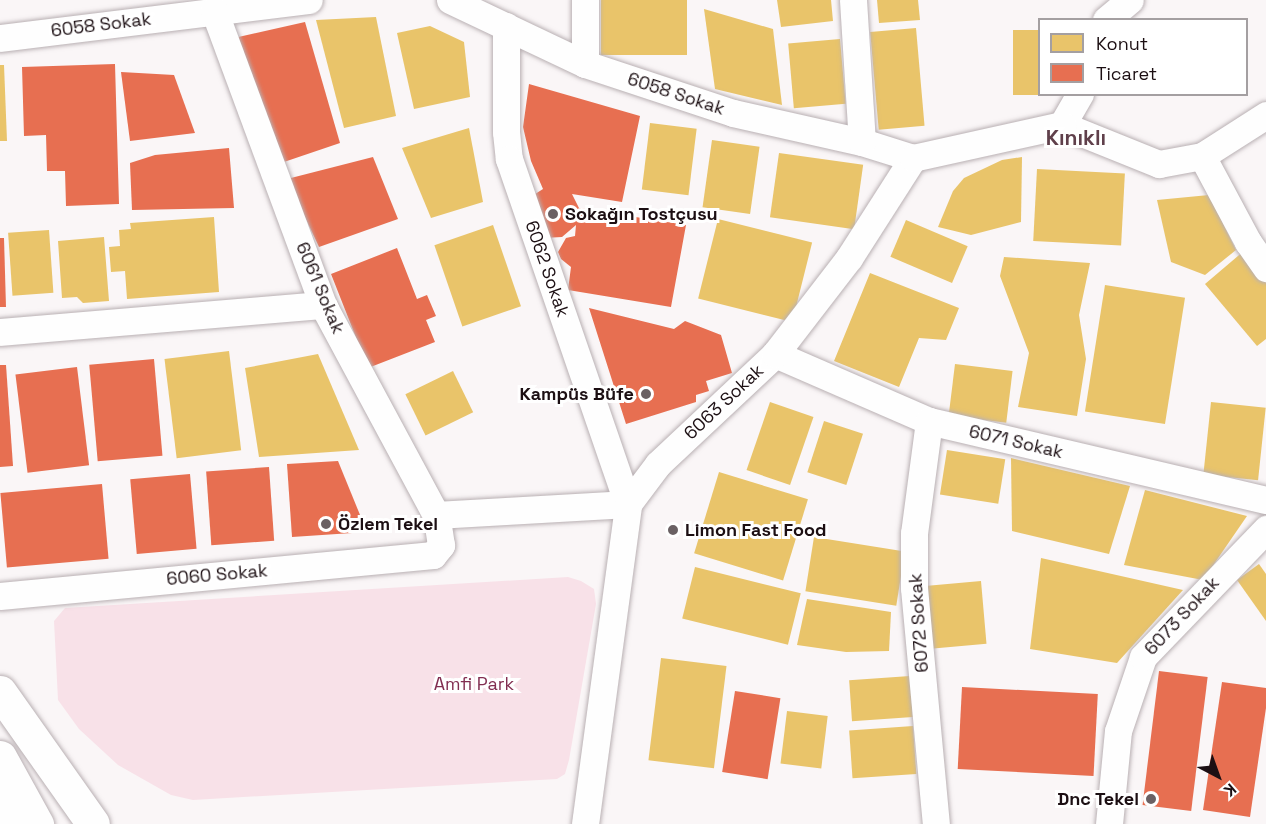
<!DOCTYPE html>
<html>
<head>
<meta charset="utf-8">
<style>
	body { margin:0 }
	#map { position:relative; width:1266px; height:824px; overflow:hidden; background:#faf6f7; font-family:"Space Grotesk",sans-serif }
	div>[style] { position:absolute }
	.green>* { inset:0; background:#f8e1e8 }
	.homes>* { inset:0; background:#e9c46a; transform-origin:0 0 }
	.shops>* { inset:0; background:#e76f51; transform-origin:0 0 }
	.roads { filter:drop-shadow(0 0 2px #b9b0b3) drop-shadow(0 0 2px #b9b0b3) }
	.street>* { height:27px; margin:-13.5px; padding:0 13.5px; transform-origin:13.5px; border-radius:13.5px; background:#fefefe }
	.secondary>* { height:33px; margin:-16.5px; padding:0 16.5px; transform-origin:16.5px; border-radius:16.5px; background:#fefefe }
	.dots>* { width:16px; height:16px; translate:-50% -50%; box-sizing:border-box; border:3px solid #fff; border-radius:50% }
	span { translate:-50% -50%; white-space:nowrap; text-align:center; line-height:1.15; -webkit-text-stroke:6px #fff; paint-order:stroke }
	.street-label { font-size:18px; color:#1c0f13 }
	.poi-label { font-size:18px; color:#1c0f13; font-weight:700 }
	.left { translate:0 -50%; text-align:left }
	.right { translate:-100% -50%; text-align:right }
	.park-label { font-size:18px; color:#822e51 }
	.quarter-label { font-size:21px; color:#60404b; font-weight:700 }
	.legend { position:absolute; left:1038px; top:18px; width:210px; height:78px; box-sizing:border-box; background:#fff; border:2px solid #a49fa1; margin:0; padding:8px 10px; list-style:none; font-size:18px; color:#1c0f13 }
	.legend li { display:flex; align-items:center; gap:12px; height:30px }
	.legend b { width:30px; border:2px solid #a49fa1 }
	.north { position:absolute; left:1188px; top:746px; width:60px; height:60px; -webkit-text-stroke:4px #fff; paint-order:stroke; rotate:139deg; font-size:16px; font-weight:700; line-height:24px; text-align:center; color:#1c0f13 }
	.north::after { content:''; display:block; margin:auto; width:21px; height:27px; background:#1c0f13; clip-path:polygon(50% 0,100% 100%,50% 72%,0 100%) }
</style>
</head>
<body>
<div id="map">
	<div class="green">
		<div style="clip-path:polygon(568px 577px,581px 581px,594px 589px,596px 604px,569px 760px,565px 774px,557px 779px,193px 800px,171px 795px,118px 765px,79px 729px,58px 700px,54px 621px,65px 608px)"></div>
	</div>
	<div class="homes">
		<div style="left:601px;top:0;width:86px;height:55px"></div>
		<div style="clip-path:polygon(777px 0,831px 0,833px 21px,781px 27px)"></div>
		<div style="clip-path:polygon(877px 0,918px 0,920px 20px,879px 23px)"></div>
		<div style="clip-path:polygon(704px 9px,773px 29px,782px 105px,715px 89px)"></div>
		<div style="clip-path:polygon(376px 17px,396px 116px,344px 128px,316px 20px)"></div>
		<div style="clip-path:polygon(430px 26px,464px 42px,470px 97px,414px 109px,397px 33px)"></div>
		<div style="left:916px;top:28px;width:98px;height:46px;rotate:85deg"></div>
		<div style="left:1040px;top:30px;width:65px;height:27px;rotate:90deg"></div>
		<div style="left:840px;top:39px;width:65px;height:52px;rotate:85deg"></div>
		<div style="clip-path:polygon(0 65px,4px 65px,7px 141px,0 141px)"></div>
		<div style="left:650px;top:123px;width:47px;height:67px;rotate:7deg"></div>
		<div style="clip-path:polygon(469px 128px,483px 202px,431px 218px,402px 148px)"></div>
		<div style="left:712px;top:140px;width:48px;height:68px;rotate:8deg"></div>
		<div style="left:779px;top:153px;width:85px;height:65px;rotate:8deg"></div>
		<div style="clip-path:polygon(1022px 157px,1021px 222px,971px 235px,938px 227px,953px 191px,964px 178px,1002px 160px)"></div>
		<div style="left:1037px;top:169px;width:88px;height:72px;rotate:3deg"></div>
		<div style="clip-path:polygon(1209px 195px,1236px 250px,1205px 275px,1171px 262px,1157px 200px)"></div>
		<div style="clip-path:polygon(214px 217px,219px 292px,127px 299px,125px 271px,111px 272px,109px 247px,120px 246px,119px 230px,131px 229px,130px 223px)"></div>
		<div style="left:718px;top:219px;width:97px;height:82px;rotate:14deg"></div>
		<div style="left:906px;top:220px;width:67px;height:40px;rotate:23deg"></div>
		<div style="left:493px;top:225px;width:86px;height:62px;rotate:71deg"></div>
		<div style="left:49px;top:230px;width:63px;height:41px;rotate:86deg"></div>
		<div style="clip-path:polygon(104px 237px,109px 301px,83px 303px,77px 297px,62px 298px,58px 241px)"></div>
		<div style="clip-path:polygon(1245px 250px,1266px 276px,1266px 339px,1257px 346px,1205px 284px)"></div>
		<div style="clip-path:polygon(1004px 257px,1090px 263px,1079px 315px,1086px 359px,1077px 416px,1018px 407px,1029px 353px,1000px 276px)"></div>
		<div style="clip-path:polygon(870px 273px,959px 308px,946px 340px,919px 338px,899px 387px,834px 361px)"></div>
		<div style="left:1105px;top:285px;width:81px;height:128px;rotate:9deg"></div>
		<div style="left:229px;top:351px;width:100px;height:65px;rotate:83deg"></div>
		<div style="clip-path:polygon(318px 354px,359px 450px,259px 457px,245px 368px)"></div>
		<div style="left:955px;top:364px;width:58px;height:52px;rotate:7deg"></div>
		<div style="left:453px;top:371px;width:46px;height:53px;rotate:64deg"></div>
		<div style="left:770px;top:402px;width:46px;height:72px;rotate:19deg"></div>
		<div style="left:1211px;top:402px;width:55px;height:73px;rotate:6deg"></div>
		<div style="left:824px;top:421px;width:41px;height:54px;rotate:18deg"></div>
		<div style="left:947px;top:450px;width:59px;height:45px;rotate:9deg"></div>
		<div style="clip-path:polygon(1011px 458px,1130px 486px,1109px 554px,1012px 531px)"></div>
		<div style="left:719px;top:472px;width:93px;height:85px;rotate:17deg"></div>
		<div style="clip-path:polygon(1145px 490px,1247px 516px,1203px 580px,1124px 565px)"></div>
		<div style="left:814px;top:537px;width:92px;height:55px;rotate:9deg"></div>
		<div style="clip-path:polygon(1041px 558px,1183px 590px,1117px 663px,1030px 649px)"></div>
		<div style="clip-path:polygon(1259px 564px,1266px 574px,1266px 621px,1237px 580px)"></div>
		<div style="left:695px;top:567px;width:109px;height:53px;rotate:14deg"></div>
		<div style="left:981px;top:581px;width:63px;height:56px;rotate:85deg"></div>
		<div style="clip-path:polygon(807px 599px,891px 612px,889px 651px,846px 652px,797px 645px)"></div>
		<div style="left:661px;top:658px;width:66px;height:103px;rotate:7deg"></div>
		<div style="left:910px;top:676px;width:41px;height:61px;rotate:86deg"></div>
		<div style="left:787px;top:711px;width:41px;height:53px;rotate:7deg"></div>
		<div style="left:913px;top:726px;width:48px;height:64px;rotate:86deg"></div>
	</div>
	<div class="shops">
		<div style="clip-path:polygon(305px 22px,340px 143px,281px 163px,234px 38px)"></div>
		<div style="clip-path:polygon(115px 64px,119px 204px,66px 206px,65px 171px,47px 171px,46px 135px,24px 136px,22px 67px)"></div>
		<div style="clip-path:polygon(121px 72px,174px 75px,195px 133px,130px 141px)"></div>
		<div style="clip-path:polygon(529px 84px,640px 116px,622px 202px,572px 194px,579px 208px,686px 225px,671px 307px,568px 290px,571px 267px,561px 259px,558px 252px,566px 238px,575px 236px,576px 225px,562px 237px,544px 238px,532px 196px,543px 189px,531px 161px,523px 127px)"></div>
		<div style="clip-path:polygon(229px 148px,234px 208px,132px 210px,130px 163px,155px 155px)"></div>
		<div style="clip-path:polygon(373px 157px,398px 219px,319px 247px,287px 179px)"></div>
		<div style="clip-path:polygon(0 238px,4px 238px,6px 307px,0 307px)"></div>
		<div style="clip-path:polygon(397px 248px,417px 299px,427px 295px,436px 316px,426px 320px,435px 342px,368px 368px,331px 274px)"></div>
		<div style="clip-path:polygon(589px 308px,674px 329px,685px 321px,721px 335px,732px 373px,706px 381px,709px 391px,696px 395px,696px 402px,626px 424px)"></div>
		<div style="left:154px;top:359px;width:97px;height:65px;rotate:85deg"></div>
		<div style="clip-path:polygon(0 365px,6px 365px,13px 466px,0 467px)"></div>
		<div style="left:77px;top:367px;width:99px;height:62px;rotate:83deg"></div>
		<div style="clip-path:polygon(338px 461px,367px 532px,292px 537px,287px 464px)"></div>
		<div style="left:269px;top:467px;width:74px;height:63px;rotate:86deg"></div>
		<div style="left:190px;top:474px;width:75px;height:60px;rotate:85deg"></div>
		<div style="left:102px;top:484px;width:75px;height:102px;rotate:85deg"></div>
		<div style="left:1159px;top:671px;width:49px;height:135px;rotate:7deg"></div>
		<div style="clip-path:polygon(1222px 682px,1266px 688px,1266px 708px,1250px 817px,1203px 810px)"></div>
		<div style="left:962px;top:687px;width:136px;height:82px;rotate:3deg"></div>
		<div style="left:735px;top:691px;width:46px;height:82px;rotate:9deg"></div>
	</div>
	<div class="roads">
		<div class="street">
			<div style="left:450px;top:0;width:149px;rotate:25.4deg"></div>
			<div style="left:585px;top:64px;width:156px;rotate:18.3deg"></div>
			<div style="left:733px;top:113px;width:132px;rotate:12.7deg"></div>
			<div style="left:862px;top:142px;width:53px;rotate:17.4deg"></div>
			<div style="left:585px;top:0;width:64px;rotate:90deg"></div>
			<div style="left:853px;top:0;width:142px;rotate:86.4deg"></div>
			<div style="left:1106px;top:20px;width:31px;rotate:-40deg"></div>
			<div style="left:506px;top:26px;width:106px;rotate:90deg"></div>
			<div style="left:506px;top:132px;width:27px;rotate:84deg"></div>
			<div style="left:509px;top:159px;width:365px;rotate:71deg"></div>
			<div style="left:0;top:38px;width:311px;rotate:-7deg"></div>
			<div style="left:1062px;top:125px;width:105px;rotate:21.9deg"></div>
			<div style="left:1159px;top:164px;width:44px;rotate:-10.5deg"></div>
			<div style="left:1202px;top:156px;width:76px;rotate:-32.6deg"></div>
			<div style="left:1062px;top:125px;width:36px;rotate:-60deg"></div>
			<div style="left:1202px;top:156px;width:98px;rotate:61.9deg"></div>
			<div style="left:1248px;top:242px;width:32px;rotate:55deg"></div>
			<div style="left:0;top:332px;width:324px;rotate:-4.8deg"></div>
			<div style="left:775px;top:354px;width:168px;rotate:23.5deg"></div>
			<div style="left:929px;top:421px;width:346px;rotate:13.2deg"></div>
			<div style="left:929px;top:421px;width:113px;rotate:97.6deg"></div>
			<div style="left:914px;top:533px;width:55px;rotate:90deg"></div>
			<div style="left:914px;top:588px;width:237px;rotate:84.7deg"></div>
			<div style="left:436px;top:515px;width:192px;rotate:-3.3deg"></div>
			<div style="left:0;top:596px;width:435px;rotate:-5.4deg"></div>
			<div style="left:433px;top:555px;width:13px;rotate:-51deg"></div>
			<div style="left:441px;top:545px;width:30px;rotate:-99deg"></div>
			<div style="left:436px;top:515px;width:238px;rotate:-118.3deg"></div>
			<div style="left:323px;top:305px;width:314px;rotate:-110.3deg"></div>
			<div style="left:585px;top:824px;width:323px;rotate:-82.3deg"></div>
			<div style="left:628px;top:504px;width:50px;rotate:-53.1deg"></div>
			<div style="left:658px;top:464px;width:161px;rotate:-43.2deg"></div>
			<div style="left:775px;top:354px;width:121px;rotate:-52.4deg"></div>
			<div style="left:849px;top:258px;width:119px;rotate:-57.4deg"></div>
			<div style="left:913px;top:158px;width:153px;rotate:-12.5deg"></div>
			<div style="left:1109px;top:824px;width:93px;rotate:-84.5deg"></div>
			<div style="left:1118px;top:731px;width:78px;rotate:-71.3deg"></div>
			<div style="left:1143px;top:657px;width:178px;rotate:-46.1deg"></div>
		</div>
		<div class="secondary">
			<div style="left:0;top:692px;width:161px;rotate:54.8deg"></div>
			<div style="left:0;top:757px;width:77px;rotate:61.1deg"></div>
			<div style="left:3px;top:771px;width:33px;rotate:81deg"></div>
			<div style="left:8px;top:804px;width:20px;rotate:99deg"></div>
		</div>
	</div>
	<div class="dots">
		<div style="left:553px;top:214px;background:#6a6063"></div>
		<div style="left:646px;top:394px;background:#6a6063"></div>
		<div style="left:326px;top:524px;background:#6a6063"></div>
		<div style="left:673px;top:530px;background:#6a6063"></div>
		<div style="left:1151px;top:799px;background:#6a6063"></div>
	</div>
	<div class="street-label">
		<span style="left:101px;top:25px;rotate:-7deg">6058 Sokak</span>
		<span style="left:676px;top:94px;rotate:18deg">6058 Sokak</span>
		<span style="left:547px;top:269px;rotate:71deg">6062 Sokak</span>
		<span style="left:320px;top:288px;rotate:67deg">6061 Sokak</span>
		<span style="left:724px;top:402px;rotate:-43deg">6063 Sokak</span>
		<span style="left:1016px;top:442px;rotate:13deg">6071 Sokak</span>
		<span style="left:217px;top:575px;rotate:-5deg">6060 Sokak</span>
		<span style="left:1182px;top:616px;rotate:-47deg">6073 Sokak</span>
		<span style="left:919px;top:623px;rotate:-94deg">6072 Sokak</span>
	</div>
	<div class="poi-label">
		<span class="left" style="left:565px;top:214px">Sokağın Tostçusu</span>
		<span class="right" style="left:634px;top:394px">Kampüs Büfe</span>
		<span class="left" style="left:338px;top:524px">Özlem Tekel</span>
		<span class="left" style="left:685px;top:530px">Limon Fast Food</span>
		<span class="right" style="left:1139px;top:799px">Dnc Tekel</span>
	</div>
	<div class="park-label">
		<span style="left:474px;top:684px">Amfi Park</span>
	</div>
	<div class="quarter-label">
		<span style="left:1076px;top:138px">Kınıklı</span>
	</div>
	<ul class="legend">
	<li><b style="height:16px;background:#e9c46a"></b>Konut</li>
	<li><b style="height:16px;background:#e76f51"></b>Ticaret</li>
	</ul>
	<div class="north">K</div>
</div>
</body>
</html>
